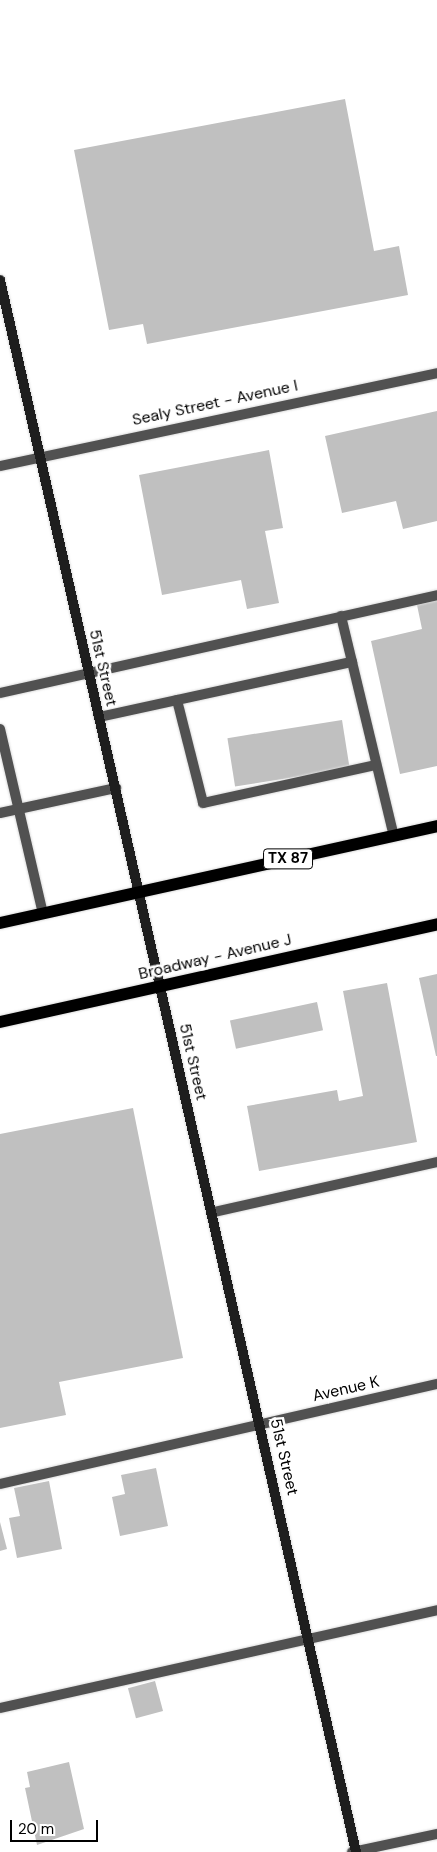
<!DOCTYPE html>
<html>
<head>
<meta charset="utf-8">
<style>
	body { margin:0 }
	#map { position:relative; width:437px; height:1852px; overflow:hidden; background:#fff; font-family:"DM Sans",sans-serif }
	div>[style] { position:absolute }
	.building>* { inset:0; background:#c0c0c0; transform-origin:0 0 }
	.roads { filter:drop-shadow(0 0 1px #dbdbdb) drop-shadow(0 0 1px #dbdbdb) }
	.lane>* { height:10px; margin:-5px; padding:0 5px; transform-origin:5px; border-radius:5px; background:#515151 }
	.street>* { height:10px; margin:-5px; padding:0 5px; transform-origin:5px; border-radius:5px; background:#515151 }
	.secondary>* { height:10px; margin:-5px; padding:0 5px; transform-origin:5px; border-radius:5px; background:#1e1e1e }
	.primary>* { height:12px; margin:-6px; padding:0 6px; transform-origin:6px; border-radius:6px; background:#000 }
	span { translate:-50% -50%; white-space:nowrap; text-align:center; line-height:1.15; -webkit-text-stroke:5px #fff; paint-order:stroke }
	.shield-label span { padding:1px 4px; background:#fff; border:1px solid; border-radius:4px; -webkit-text-stroke-width:0 }
	.shield-label { font-size:15px; color:#000; font-weight:700 }
	.street-label { font-size:16px; color:#000 }
	.scale { position:absolute; left:10px; top:1820px; width:88px; height:22px; box-sizing:border-box; border:2px solid #000; border-top:0; padding-left:6px; font-size:15px; line-height:18px; white-space:nowrap; color:#000; -webkit-text-stroke:4px #fff; paint-order:stroke }
</style>
</head>
<body>
<div id="map">
	<div class="building">
		<div style="clip-path:polygon(345px 99px,374px 251px,399px 246px,408px 295px,147px 344px,143px 324px,109px 330px,74px 150px)"></div>
		<div style="clip-path:polygon(437px 411px,437px 521px,403px 529px,396px 501px,342px 513px,325px 436px)"></div>
		<div style="clip-path:polygon(269px 450px,283px 528px,265px 531px,279px 603px,247px 609px,241px 580px,162px 595px,139px 475px)"></div>
		<div style="clip-path:polygon(437px 600px,437px 766px,400px 774px,371px 641px,422px 629px,417px 605px)"></div>
		<div style="left:342px;top:720px;width:49px;height:116px;rotate:81deg"></div>
		<div style="clip-path:polygon(437px 974px,437px 1056px,436px 1056px,419px 978px)"></div>
		<div style="clip-path:polygon(387px 983px,417px 1142px,259px 1171px,247px 1106px,337px 1090px,339px 1101px,363px 1096px,343px 991px)"></div>
		<div style="left:317px;top:1002px;width:29px;height:89px;rotate:78deg"></div>
		<div style="clip-path:polygon(133px 1108px,183px 1358px,59px 1382px,66px 1415px,0 1428px,0 1134px)"></div>
		<div style="clip-path:polygon(156px 1468px,168px 1526px,120px 1536px,112px 1497px,125px 1494px,121px 1475px)"></div>
		<div style="clip-path:polygon(49px 1481px,62px 1549px,17px 1558px,9px 1518px,20px 1516px,14px 1488px)"></div>
		<div style="clip-path:polygon(0 1522px,7px 1549px,0 1551px)"></div>
		<div style="left:155px;top:1681px;width:31px;height:28px;rotate:75deg"></div>
		<div style="clip-path:polygon(69px 1762px,84px 1829px,37px 1845px,25px 1788px,30px 1787px,27px 1772px)"></div>
	</div>
	<div class="roads">
		<div class="lane">
			<div style="left:341px;top:616px;width:226px;rotate:76.5deg"></div>
			<div style="left:0;top:693px;width:448px;rotate:-12.6deg"></div>
			<div style="left:177px;top:700px;width:106px;rotate:75.8deg"></div>
			<div style="left:203px;top:803px;width:177px;rotate:-12.4deg"></div>
			<div style="left:99px;top:717px;width:259px;rotate:-12.3deg"></div>
			<div style="left:0;top:729px;width:190px;rotate:76.9deg"></div>
			<div style="left:0;top:813px;width:119px;rotate:-12.2deg"></div>
			<div style="left:214px;top:1212px;width:229px;rotate:-12.6deg"></div>
			<div style="left:0;top:1708px;width:448px;rotate:-12.6deg"></div>
		</div>
		<div class="street">
			<div style="left:0;top:466px;width:447px;rotate:-12deg"></div>
			<div style="left:0;top:1484px;width:448px;rotate:-12.9deg"></div>
			<div style="left:352px;top:1852px;width:87px;rotate:-12deg"></div>
		</div>
		<div class="secondary">
			<div style="left:0;top:280px;width:1612px;rotate:77.24deg"></div>
		</div>
		<div class="primary">
			<div style="left:0;top:923px;width:448px;rotate:-12.5deg"></div>
			<div style="left:0;top:1022px;width:448px;rotate:-12.6deg"></div>
		</div>
	</div>
	<div class="shield-label">
		<span style="left:288px;top:859px">TX 87</span>
	</div>
	<div class="street-label">
		<span style="left:215px;top:403px;rotate:-12deg">Sealy Street - Avenue I</span>
		<span style="left:103px;top:668px;rotate:77deg">51st Street</span>
		<span style="left:215px;top:957px;rotate:-13deg">Broadway - Avenue J</span>
		<span style="left:193px;top:1062px;rotate:77deg">51st Street</span>
		<span style="left:346px;top:1389px;rotate:-13deg">Avenue K</span>
		<span style="left:284px;top:1457px;rotate:77deg">51st Street</span>
	</div>
	<div class="scale">20 m</div>
</div>
</body>
</html>
